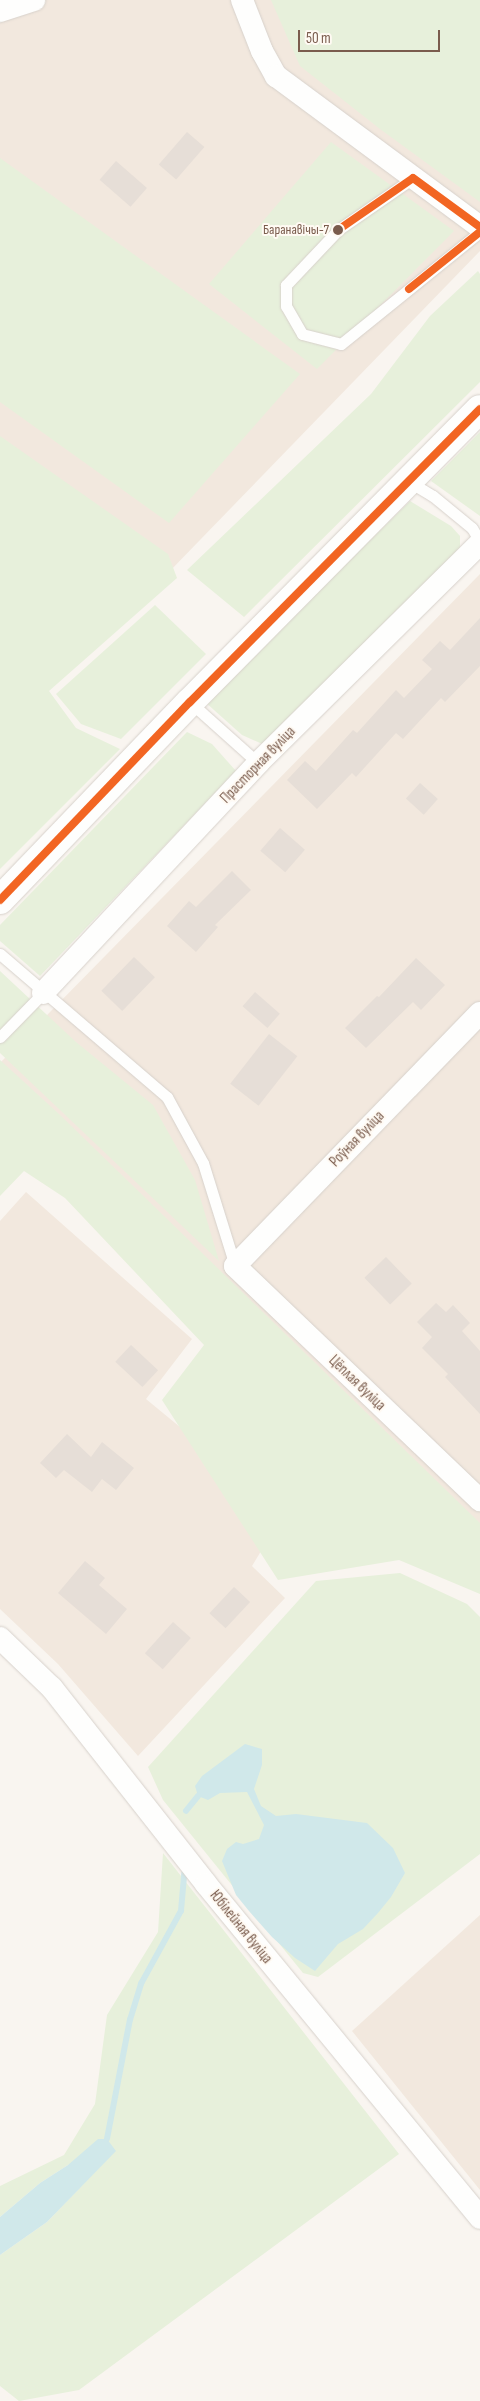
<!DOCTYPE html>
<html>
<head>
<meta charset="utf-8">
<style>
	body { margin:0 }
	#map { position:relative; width:480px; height:2401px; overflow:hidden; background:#f9f5f0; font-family:"Sofia Sans Condensed",sans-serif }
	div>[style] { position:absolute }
	.residential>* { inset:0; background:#f2e8de }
	.green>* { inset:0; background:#e7f0db }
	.water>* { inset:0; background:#d0e8ea }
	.stream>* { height:5.5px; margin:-2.75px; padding:0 2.75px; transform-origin:2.75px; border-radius:2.75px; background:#d0e8ea }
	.building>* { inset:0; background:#e6ded7; transform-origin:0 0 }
	.roads { filter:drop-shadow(0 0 1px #d7d1cb) drop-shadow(0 0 1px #d7d1cb) }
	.service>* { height:11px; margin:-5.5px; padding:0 5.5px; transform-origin:5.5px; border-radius:5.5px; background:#fefefd }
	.minor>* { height:22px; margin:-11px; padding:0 11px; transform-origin:11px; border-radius:11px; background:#fefefd }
	.secondary>* { height:28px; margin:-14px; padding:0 14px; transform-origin:14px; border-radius:14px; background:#fefefd }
	.bus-1>* { height:8px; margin:-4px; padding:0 4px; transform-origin:4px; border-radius:4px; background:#f26522 }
	.dots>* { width:14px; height:14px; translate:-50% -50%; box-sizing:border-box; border:2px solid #fffaf3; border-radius:50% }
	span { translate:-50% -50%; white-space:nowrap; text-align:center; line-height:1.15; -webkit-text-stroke:4px #fffaf3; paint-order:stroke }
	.bus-label { font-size:14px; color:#7a5c4d }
	.right { translate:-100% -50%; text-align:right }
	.street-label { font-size:15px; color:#7a5c4d }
	.scale { position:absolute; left:298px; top:30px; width:142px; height:22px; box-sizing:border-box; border:2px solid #7a5c4d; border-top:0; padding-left:6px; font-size:15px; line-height:18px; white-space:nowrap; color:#7a5c4d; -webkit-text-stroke:4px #fffaf3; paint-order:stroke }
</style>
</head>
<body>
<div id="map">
	<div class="residential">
		<div style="clip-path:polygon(0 0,480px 0,480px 251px,169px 572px,0 450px)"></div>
		<div style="clip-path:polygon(480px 574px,480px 1538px,0 1063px)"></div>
		<div style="clip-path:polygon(26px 1192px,192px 1339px,146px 1399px,284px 1513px,252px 1566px,285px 1598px,138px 1756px,58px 1664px,0 1609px,0 1221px)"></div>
		<div style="clip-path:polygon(480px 1915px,480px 2190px,352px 2031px)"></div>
	</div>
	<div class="green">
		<div style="clip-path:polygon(271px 0,480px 0,480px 202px,380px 129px,300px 66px)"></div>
		<div style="clip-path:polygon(331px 142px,454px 231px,317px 369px,209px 284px)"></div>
		<div style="clip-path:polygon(0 158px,300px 374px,169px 523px,0 402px)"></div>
		<div style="clip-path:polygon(478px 271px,480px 274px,480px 382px,244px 617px,187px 570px,371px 394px,430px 316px)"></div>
		<div style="clip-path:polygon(480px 432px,480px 516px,431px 481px)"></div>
		<div style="clip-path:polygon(0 436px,168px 554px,177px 578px,49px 691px,76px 728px,120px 749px,0 869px)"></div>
		<div style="clip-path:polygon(410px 501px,451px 526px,460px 536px,460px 549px,267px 746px,242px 735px,205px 702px)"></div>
		<div style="clip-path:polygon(155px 605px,206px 654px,121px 739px,81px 724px,56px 694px)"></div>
		<div style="clip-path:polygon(187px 732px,212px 744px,236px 771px,40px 976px,0 941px,0 925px)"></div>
		<div style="clip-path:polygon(0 971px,76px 1042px,153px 1105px,195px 1180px,219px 1261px,0 1053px)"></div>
		<div style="clip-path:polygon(0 1060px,59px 1114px,480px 1523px,480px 1594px,399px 1560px,278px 1580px,162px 1400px,204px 1345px,65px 1198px,24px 1171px,0 1196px)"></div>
		<div style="clip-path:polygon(400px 1573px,467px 1604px,480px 1617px,480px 1854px,318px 1977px,303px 1973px,163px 1800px,148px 1767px,316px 1581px)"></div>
		<div style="clip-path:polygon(163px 1853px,399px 2154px,79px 2390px,19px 2401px,0 2386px,0 2255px,47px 2222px,115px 2151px,68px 2165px,40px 2183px,0 2217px,0 2186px,64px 2155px,95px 2104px,107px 2015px,158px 1932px)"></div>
	</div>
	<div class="water">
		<div style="clip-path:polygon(245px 1744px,262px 1749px,262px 1765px,254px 1789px,261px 1806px,276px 1816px,296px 1814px,367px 1823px,393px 1848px,405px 1873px,391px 1897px,378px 1913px,363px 1929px,338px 1944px,315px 1971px,295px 1958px,272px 1937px,249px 1911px,236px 1895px,222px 1861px,227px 1849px,236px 1842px,243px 1844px,259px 1839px,264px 1825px,247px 1792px,220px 1793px,208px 1800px,198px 1796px,195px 1786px,202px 1776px)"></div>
		<div style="clip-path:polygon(98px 2139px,107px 2139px,116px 2151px,47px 2222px,0 2255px,0 2217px,40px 2183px,68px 2165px)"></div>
	</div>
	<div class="stream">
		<div style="left:186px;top:1811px;width:19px;rotate:-51deg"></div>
		<div style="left:107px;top:2139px;width:121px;rotate:-79.1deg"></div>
		<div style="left:130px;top:2020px;width:38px;rotate:-73deg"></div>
		<div style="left:141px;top:1984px;width:83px;rotate:-61.3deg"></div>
		<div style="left:181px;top:1911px;width:38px;rotate:-85deg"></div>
	</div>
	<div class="building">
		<div style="left:187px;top:132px;width:23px;height:43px;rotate:41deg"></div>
		<div style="left:116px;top:161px;width:41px;height:25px;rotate:41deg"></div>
		<div style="clip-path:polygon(480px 618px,480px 666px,445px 702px,441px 698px,403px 739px,396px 733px,356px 777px,352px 773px,317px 809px,287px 780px,305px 761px,316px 771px,353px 730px,357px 733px,396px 690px,404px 698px,432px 669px,422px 660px,440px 641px,450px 650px)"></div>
		<div style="left:420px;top:783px;width:24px;height:21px;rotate:42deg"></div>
		<div style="left:280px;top:828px;width:33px;height:30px;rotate:41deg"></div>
		<div style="clip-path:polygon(232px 871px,251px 890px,215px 925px,218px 927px,196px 952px,167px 926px,189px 901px,196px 907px)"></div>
		<div style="left:134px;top:957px;width:29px;height:47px;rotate:44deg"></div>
		<div style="clip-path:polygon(416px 958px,445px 985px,421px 1010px,413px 1002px,366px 1048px,345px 1028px,377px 996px,379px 997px)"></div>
		<div style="left:255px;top:992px;width:33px;height:19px;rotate:41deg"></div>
		<div style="left:269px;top:1034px;width:36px;height:63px;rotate:38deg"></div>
		<div style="left:386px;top:1257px;width:37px;height:30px;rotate:46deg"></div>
		<div style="clip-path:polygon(436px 1303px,446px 1312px,453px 1305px,470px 1323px,462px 1331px,480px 1351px,480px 1414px,445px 1377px,448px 1374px,422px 1348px,432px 1337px,417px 1322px)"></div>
		<div style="left:131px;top:1345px;width:37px;height:23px;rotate:43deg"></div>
		<div style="clip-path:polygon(67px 1434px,91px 1457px,102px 1442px,134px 1468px,116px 1490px,102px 1479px,92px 1492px,64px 1470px,56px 1478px,40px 1463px)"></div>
		<div style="clip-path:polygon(85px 1561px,105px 1578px,99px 1585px,127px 1609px,106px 1634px,58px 1593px)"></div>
		<div style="left:234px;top:1587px;width:22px;height:36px;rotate:43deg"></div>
		<div style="left:173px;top:1622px;width:24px;height:42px;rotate:42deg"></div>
	</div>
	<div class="roads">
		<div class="service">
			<div style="left:413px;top:178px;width:91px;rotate:145.3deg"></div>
			<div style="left:338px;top:230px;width:76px;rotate:133.4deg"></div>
			<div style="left:286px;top:285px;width:21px;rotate:90deg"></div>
			<div style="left:286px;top:306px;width:32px;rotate:60deg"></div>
			<div style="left:302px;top:334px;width:40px;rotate:14.4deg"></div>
			<div style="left:341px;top:344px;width:179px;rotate:-38.9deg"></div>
			<div style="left:408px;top:481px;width:29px;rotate:31deg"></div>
			<div style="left:433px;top:496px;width:50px;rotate:39.4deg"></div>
			<div style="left:472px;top:528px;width:16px;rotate:60deg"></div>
			<div style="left:190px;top:702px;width:91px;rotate:41.9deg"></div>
			<div style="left:0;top:954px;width:220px;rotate:40.6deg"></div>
			<div style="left:167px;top:1097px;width:75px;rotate:61.4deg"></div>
			<div style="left:203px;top:1163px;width:108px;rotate:72.7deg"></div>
			<div style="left:0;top:1037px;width:62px;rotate:-45.7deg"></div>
		</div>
		<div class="minor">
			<div style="left:242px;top:0;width:55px;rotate:68.6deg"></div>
			<div style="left:262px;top:51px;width:29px;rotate:61deg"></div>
			<div style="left:276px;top:76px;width:254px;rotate:36.5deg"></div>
			<div style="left:0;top:11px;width:36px;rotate:-18deg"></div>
			<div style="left:43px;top:993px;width:315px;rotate:-46.9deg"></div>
			<div style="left:258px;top:763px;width:313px;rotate:-44.7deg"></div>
			<div style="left:480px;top:1013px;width:352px;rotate:134.1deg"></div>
			<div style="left:235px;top:1266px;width:339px;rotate:43.7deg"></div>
			<div style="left:0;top:1638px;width:72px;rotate:43.9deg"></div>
			<div style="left:52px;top:1688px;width:249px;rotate:51.8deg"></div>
			<div style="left:206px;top:1884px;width:432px;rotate:50.6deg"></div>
		</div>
		<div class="secondary">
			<div style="left:0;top:900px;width:274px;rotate:-46.2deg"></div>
			<div style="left:190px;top:702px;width:412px;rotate:-45.3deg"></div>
		</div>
	</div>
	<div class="bus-1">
		<div style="left:338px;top:230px;width:91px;rotate:-34.7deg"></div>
		<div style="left:413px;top:178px;width:83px;rotate:36.2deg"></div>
		<div style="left:409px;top:289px;width:91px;rotate:-38.8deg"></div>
		<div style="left:0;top:900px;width:274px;rotate:-46.2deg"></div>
		<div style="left:190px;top:702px;width:412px;rotate:-45.3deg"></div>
	</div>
	<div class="dots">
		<div style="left:338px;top:230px;background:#7a5c4d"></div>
	</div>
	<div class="bus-label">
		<span class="right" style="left:329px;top:230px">Баранавічы-7</span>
	</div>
	<div class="street-label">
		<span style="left:258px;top:765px;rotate:-46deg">Прасторная вуліца</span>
		<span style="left:357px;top:1139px;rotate:-46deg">Роўная вуліца</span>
		<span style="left:357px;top:1383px;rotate:44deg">Цёплая вуліца</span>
		<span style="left:241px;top:1927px;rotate:51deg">Юбілейная вуліца</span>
	</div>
	<div class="scale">50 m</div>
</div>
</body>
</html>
